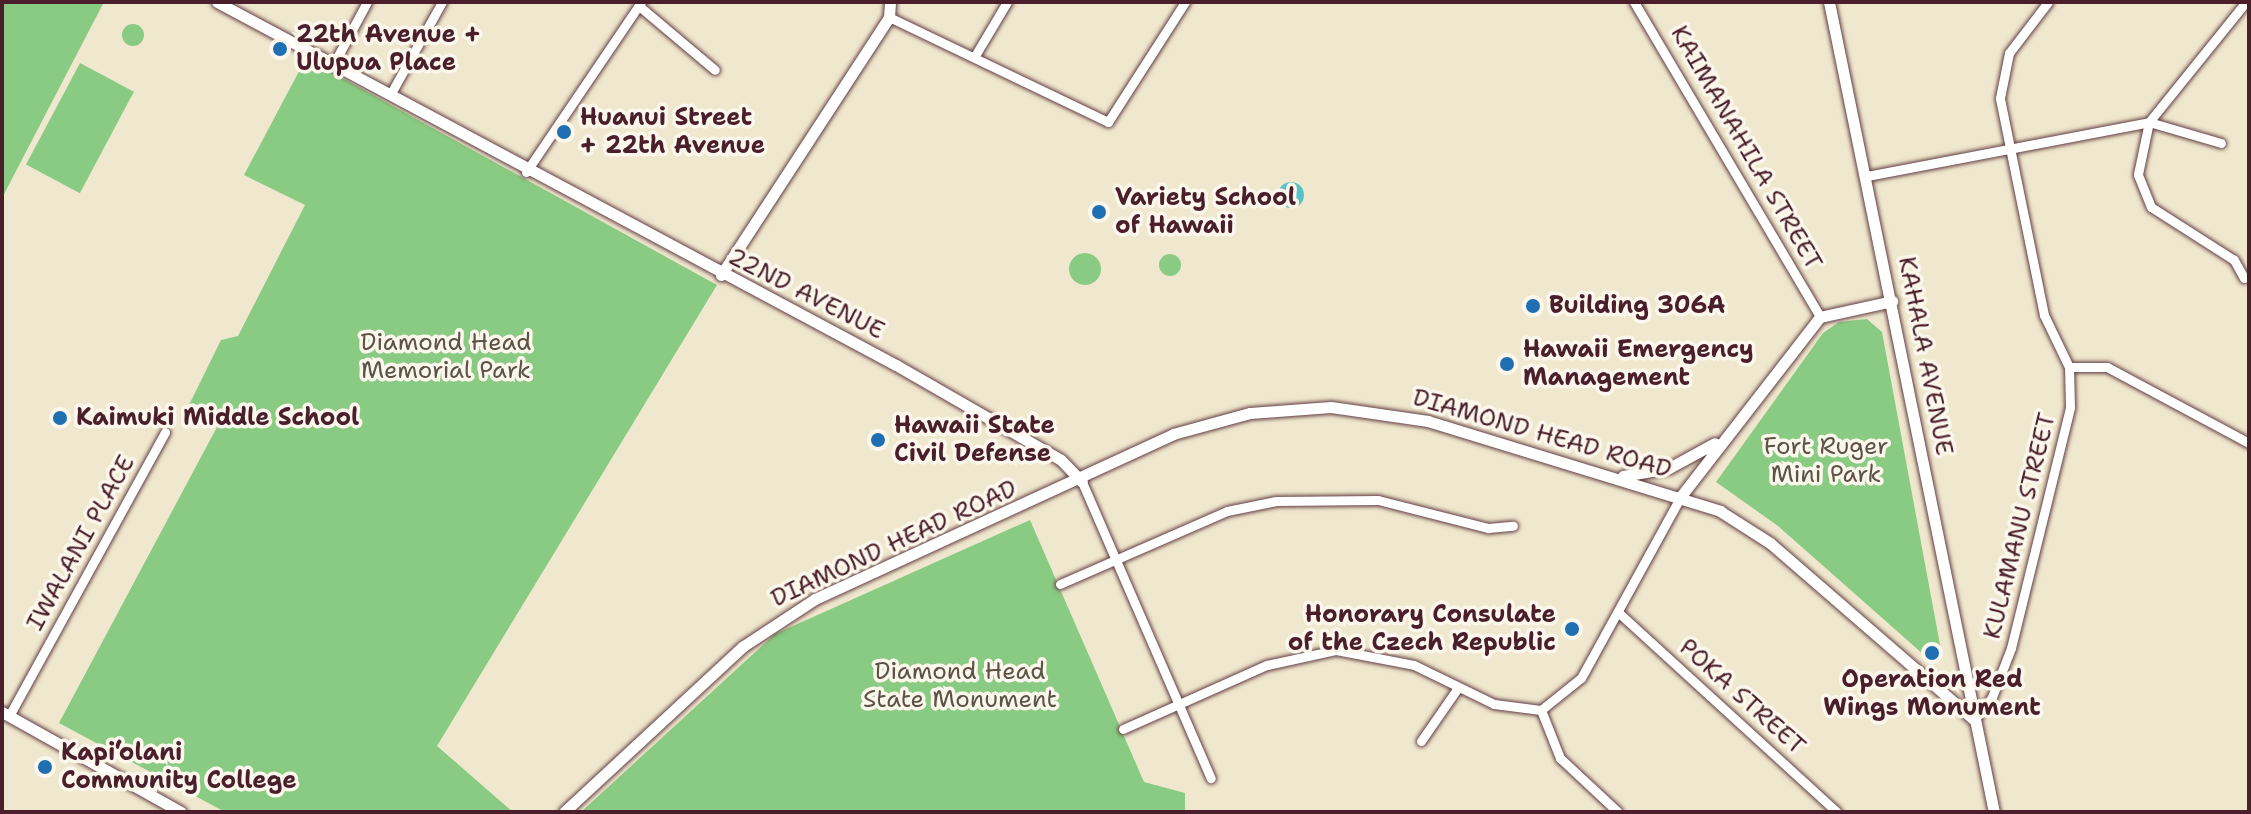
<!DOCTYPE html>
<html>
<head>
<meta charset="utf-8">
<style>
	body { margin:0 }
	#map { position:relative; width:2251px; height:814px; overflow:hidden; background:#f0e8ce; font-family:"Shantell Sans",sans-serif }
	div>[style] { position:absolute }
	.green>* { inset:0; background:#8acb83; transform-origin:0 0 }
	.round { border-radius:50% }
	.water>* { inset:0; background:#54c2c8 }
	.roads { filter:drop-shadow(0 0 2px #633d43) drop-shadow(0 0 2px #633d43) }
	.minor>* { height:9px; margin:-4.5px; padding:0 4.5px; transform-origin:4.5px; border-radius:4.5px; background:#fff }
	.tertiary>* { height:11px; margin:-5.5px; padding:0 5.5px; transform-origin:5.5px; border-radius:5.5px; background:#fff }
	.dots>* { width:22px; height:22px; translate:-50% -50%; box-sizing:border-box; border:4px solid #fbf7ec; border-radius:50% }
	span { translate:-50% -50%; white-space:nowrap; text-align:center; line-height:1.15; -webkit-text-stroke:7px #fbf7ec; paint-order:stroke }
	.poi-label { font-size:24px; color:#4a1f2b; font-weight:700 }
	.left { translate:0 -50%; text-align:left }
	.right { translate:-100% -50%; text-align:right }
	.street-label { font-size:24px; color:#4a1f2b }
	.park-label { font-size:24px; color:#5d5345 }
	.frame { position:absolute; inset:0; border:4px solid #4a1f2b; pointer-events:none }
</style>
</head>
<body>
<div id="map">
	<div class="green">
		<div style="clip-path:polygon(2px 2px,104px 2px,2px 198px)"></div>
		<div class="round" style="left:122px;top:24px;width:22px;height:22px"></div>
		<div style="clip-path:polygon(306px 58px,717px 285px,437px 746px,513px 812px,225px 812px,59px 723px,217px 427px,187px 409px,221px 340px,238px 336px,305px 205px,244px 175px)"></div>
		<div style="left:80px;top:63px;width:61px;height:115px;rotate:28deg"></div>
		<div class="round" style="left:1069px;top:253px;width:32px;height:32px"></div>
		<div class="round" style="left:1159px;top:254px;width:22px;height:22px"></div>
		<div style="clip-path:polygon(1867px 319px,1882px 332px,1941px 650px,1932px 662px,1778px 526px,1716px 482px,1823px 333px,1839px 322px)"></div>
		<div style="clip-path:polygon(1030px 520px,1144px 782px,1185px 793px,1185px 812px,581px 812px,775px 634px)"></div>
	</div>
	<div class="water">
		<div class="round" style="left:1278px;top:182px;width:26px;height:26px"></div>
	</div>
	<div class="roads">
		<div class="minor">
			<div style="left:1634px;top:2px;width:366px;rotate:59.4deg"></div>
			<div style="left:639px;top:6px;width:99px;rotate:40.1deg"></div>
			<div style="left:889px;top:17px;width:243px;rotate:25.6deg"></div>
			<div style="left:1108px;top:122px;width:143px;rotate:-57.3deg"></div>
			<div style="left:976px;top:54px;width:61px;rotate:-59.2deg"></div>
			<div style="left:333px;top:65px;width:72px;rotate:-61.6deg"></div>
			<div style="left:390px;top:95px;width:107px;rotate:-60.8deg"></div>
			<div style="left:526px;top:172px;width:205px;rotate:-55.9deg"></div>
			<div style="left:1867px;top:176px;width:287px;rotate:-10.8deg"></div>
			<div style="left:2149px;top:122px;width:75px;rotate:16.3deg"></div>
			<div style="left:2244px;top:278px;width:21px;rotate:-119deg"></div>
			<div style="left:2234px;top:260px;width:98px;rotate:-147.4deg"></div>
			<div style="left:2151px;top:207px;width:35px;rotate:-112deg"></div>
			<div style="left:2138px;top:174px;width:53px;rotate:-78.1deg"></div>
			<div style="left:2149px;top:122px;width:154px;rotate:-51.1deg"></div>
			<div style="left:2069px;top:367px;width:38px"></div>
			<div style="left:2107px;top:367px;width:161px;rotate:28.2deg"></div>
			<div style="left:1082px;top:482px;width:323px;rotate:66.5deg"></div>
			<div style="left:1060px;top:584px;width:182px;rotate:-23.6deg"></div>
			<div style="left:1227px;top:511px;width:50px;rotate:-11.5deg"></div>
			<div style="left:1276px;top:501px;width:102px;rotate:-0.6deg"></div>
			<div style="left:1378px;top:500px;width:114px;rotate:14.3deg"></div>
			<div style="left:1488px;top:528px;width:25px;rotate:-5deg"></div>
			<div style="left:1619px;top:613px;width:295px;rotate:42.4deg"></div>
			<div style="left:1541px;top:710px;width:52px;rotate:68.4deg"></div>
			<div style="left:1560px;top:758px;width:79px;rotate:43deg"></div>
			<div style="left:9px;top:716px;width:324px;rotate:-61.2deg"></div>
			<div style="left:1974px;top:720px;width:29px;rotate:-52deg"></div>
			<div style="left:1992px;top:697px;width:53px;rotate:-68.8deg"></div>
			<div style="left:2011px;top:648px;width:248px;rotate:-76.2deg"></div>
			<div style="left:2070px;top:407px;width:40px;rotate:-91.4deg"></div>
			<div style="left:2069px;top:367px;width:58px;rotate:-115.7deg"></div>
			<div style="left:2044px;top:315px;width:221px;rotate:-101.5deg"></div>
			<div style="left:2000px;top:98px;width:46px;rotate:-78.7deg"></div>
			<div style="left:2009px;top:53px;width:64px;rotate:-52.6deg"></div>
			<div style="left:1123px;top:729px;width:158px;rotate:-24deg"></div>
			<div style="left:1267px;top:665px;width:71px;rotate:-12.3deg"></div>
			<div style="left:1336px;top:650px;width:79px;rotate:10.9deg"></div>
			<div style="left:1414px;top:665px;width:89px;rotate:26deg"></div>
			<div style="left:1494px;top:704px;width:47px;rotate:7.3deg"></div>
			<div style="left:1541px;top:710px;width:51px;rotate:-38.7deg"></div>
			<div style="left:1581px;top:678px;width:208px;rotate:-61.2deg"></div>
			<div style="left:1421px;top:741px;width:63px;rotate:-55.3deg"></div>
		</div>
		<div class="tertiary">
			<div style="left:217px;top:2px;width:770px;rotate:28.13deg"></div>
			<div style="left:896px;top:365px;width:190px;rotate:29.9deg"></div>
			<div style="left:1061px;top:460px;width:30px;rotate:46deg"></div>
			<div style="left:1829px;top:2px;width:827px;rotate:78.49deg"></div>
			<div style="left:721px;top:275px;width:308px;rotate:-56.9deg"></div>
			<div style="left:889px;top:17px;width:15px;rotate:-86deg"></div>
			<div style="left:1623px;top:476px;width:47px;rotate:-9.9deg"></div>
			<div style="left:1669px;top:468px;width:52px;rotate:-28.5deg"></div>
			<div style="left:1681px;top:496px;width:227px;rotate:-52.2deg"></div>
			<div style="left:1820px;top:317px;width:74px;rotate:-12.5deg"></div>
			<div style="left:2px;top:712px;width:205px;rotate:29.2deg"></div>
			<div style="left:564px;top:812px;width:243px;rotate:-42.8deg"></div>
			<div style="left:742px;top:647px;width:87px;rotate:-33.3deg"></div>
			<div style="left:815px;top:599px;width:394px;rotate:-24.7deg"></div>
			<div style="left:1173px;top:434px;width:80px;rotate:-15.3deg"></div>
			<div style="left:1250px;top:413px;width:81px;rotate:-4.2deg"></div>
			<div style="left:1331px;top:407px;width:98px;rotate:8.2deg"></div>
			<div style="left:1428px;top:421px;width:306px;rotate:17.1deg"></div>
			<div style="left:1720px;top:511px;width:59px;rotate:32.6deg"></div>
			<div style="left:1770px;top:543px;width:270px;rotate:40.9deg"></div>
		</div>
	</div>
	<div class="dots">
		<div style="left:280px;top:49px;background:#1f6fb2"></div>
		<div style="left:564px;top:132px;background:#1f6fb2"></div>
		<div style="left:1099px;top:212px;background:#1f6fb2"></div>
		<div style="left:1533px;top:306px;background:#1f6fb2"></div>
		<div style="left:1507px;top:364px;background:#1f6fb2"></div>
		<div style="left:60px;top:418px;background:#1f6fb2"></div>
		<div style="left:878px;top:440px;background:#1f6fb2"></div>
		<div style="left:1572px;top:629px;background:#1f6fb2"></div>
		<div style="left:1932px;top:653px;background:#1f6fb2"></div>
		<div style="left:45px;top:767px;background:#1f6fb2"></div>
	</div>
	<div class="poi-label">
		<span class="left" style="left:296px;top:49px">22th Avenue +<br>Ulupua Place</span>
		<span class="left" style="left:580px;top:132px">Huanui Street<br>+ 22th Avenue</span>
		<span class="left" style="left:1115px;top:212px">Variety School<br>of Hawaii</span>
		<span class="left" style="left:1549px;top:306px">Building 306A</span>
		<span class="left" style="left:1523px;top:364px">Hawaii Emergency<br>Management</span>
		<span class="left" style="left:76px;top:418px">Kaimuki Middle School</span>
		<span class="left" style="left:894px;top:440px">Hawaii State<br>Civil Defense</span>
		<span class="right" style="left:1556px;top:629px">Honorary Consulate<br>of the Czech Republic</span>
		<span style="left:1932px;top:694px">Operation Red<br>Wings Monument</span>
		<span class="left" style="left:61px;top:767px">Kapi‘olani<br>Community College</span>
	</div>
	<div class="street-label">
		<span style="left:1746px;top:148px;rotate:60deg">KAIMANAHILA STREET</span>
		<span style="left:806px;top:294px;rotate:27deg">22ND AVENUE</span>
		<span style="left:1925px;top:356px;rotate:79deg">KAHALA AVENUE</span>
		<span style="left:1542px;top:434px;rotate:16deg">DIAMOND HEAD ROAD</span>
		<span style="left:2020px;top:526px;rotate:-76deg">KULAMANU STREET</span>
		<span style="left:81px;top:543px;rotate:-61deg">IWALANI PLACE</span>
		<span style="left:894px;top:544px;rotate:-25deg">DIAMOND HEAD ROAD</span>
		<span style="left:1742px;top:697px;rotate:42deg">POKA STREET</span>
	</div>
	<div class="park-label">
		<span style="left:446px;top:357px">Diamond Head<br>Memorial Park</span>
		<span style="left:1826px;top:461px">Fort Ruger<br>Mini Park</span>
		<span style="left:960px;top:686px">Diamond Head<br>State Monument</span>
	</div>
	<div class="frame"></div>
</div>
</body>
</html>
